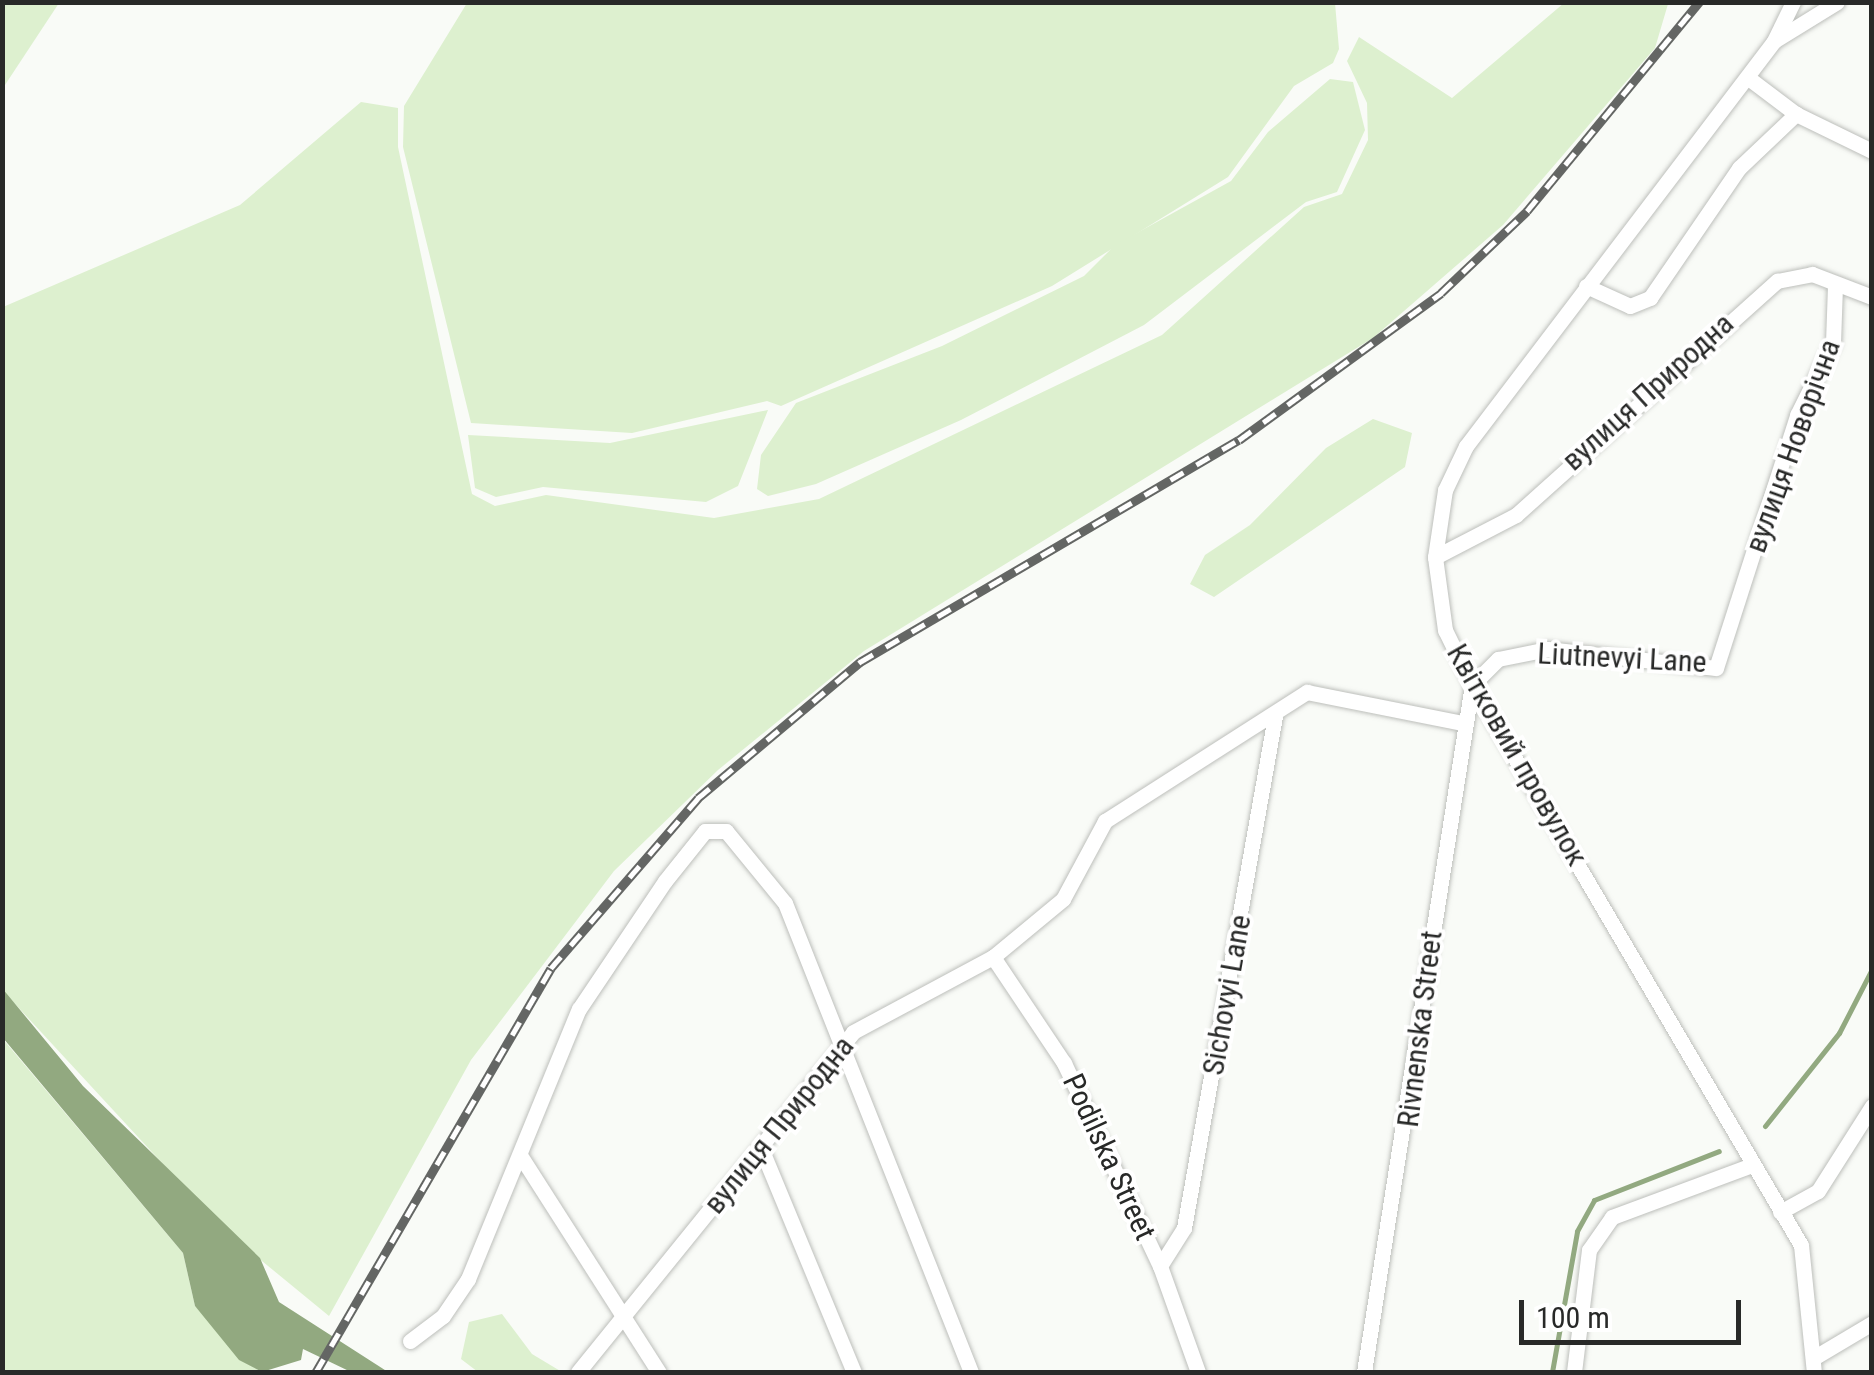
<!DOCTYPE html>
<html>
<head>
<meta charset="utf-8">
<style>
	body { margin:0 }
	#map { position:relative; width:1874px; height:1375px; overflow:hidden; background:#f9fbf7; font-family:"Roboto Condensed",sans-serif }
	div>[style] { position:absolute }
	.green>* { inset:0; background:#ddf0cf }
	.water>* { inset:0; background:#92a980 }
	.stream>* { height:5px; margin:-2.5px; padding:0 2.5px; transform-origin:2.5px; border-radius:2.5px; background:#92a980 }
	.roads { filter:drop-shadow(0 0 2px #bdbfbb) drop-shadow(0 0 2px #bdbfbb) }
	.minor>* { height:15px; margin:-7.5px; padding:0 7.5px; transform-origin:7.5px; border-radius:7.5px; background:#fff }
	.rail>* { height:9px; margin-top:-4.5px; transform-origin:0; background:repeating-linear-gradient(90deg,#fff 0 15px,#646664 0 30px); box-sizing:border-box; border-block:2px solid #646664 }
	span { translate:-50% -50%; white-space:nowrap; text-align:center; line-height:1.15; -webkit-text-stroke:8px #fff; paint-order:stroke }
	.street-label { font-size:30px; color:#282928 }
	.frame { position:absolute; inset:0; border:5px solid #282928; pointer-events:none }
	.scale { position:absolute; left:1519px; top:1300px; width:222px; height:45px; box-sizing:border-box; border:5px solid #282928; border-top:0; padding-left:12px; font-size:30px; line-height:35px; white-space:nowrap; color:#282928; -webkit-text-stroke:8px #fff; paint-order:stroke }
</style>
</head>
<body>
<div id="map">
	<div class="green">
		<div style="clip-path:polygon(3px 2px,59px 3px,3px 88px,2px 3px)"></div>
		<div style="clip-path:polygon(467px 3px,1335px 3px,1339px 49px,1333px 63px,1294px 86px,1228px 177px,1052px 286px,781px 406px,767px 401px,632px 433px,471px 423px,403px 147px,404px 106px)"></div>
		<div style="clip-path:polygon(1564px 3px,1668px 4px,1655px 48px,1503px 225px,1373px 338px,864px 651px,718px 770px,614px 871px,471px 1060px,329px 1316px,223px 1229px,5px 993px,3px 307px,240px 205px,361px 102px,398px 108px,398px 147px,472px 494px,495px 506px,546px 495px,714px 518px,819px 499px,1162px 335px,1304px 207px,1342px 194px,1368px 140px,1367px 103px,1347px 61px,1359px 37px,1452px 98px)"></div>
		<div style="clip-path:polygon(1330px 79px,1353px 82px,1365px 130px,1337px 192px,1306px 202px,1144px 325px,961px 420px,816px 484px,768px 496px,757px 489px,761px 455px,796px 403px,942px 346px,1084px 276px,1115px 245px,1231px 181px,1268px 132px)"></div>
		<div style="clip-path:polygon(768px 410px,738px 486px,706px 502px,543px 487px,496px 497px,475px 488px,468px 435px,610px 443px)"></div>
		<div style="clip-path:polygon(1373px 419px,1412px 433px,1405px 467px,1214px 597px,1190px 584px,1205px 555px,1250px 525px,1326px 448px)"></div>
		<div style="clip-path:polygon(2px 1038px,183px 1253px,195px 1306px,260px 1372px,3px 1372px)"></div>
		<div style="clip-path:polygon(502px 1314px,532px 1354px,562px 1372px,478px 1372px,461px 1359px,469px 1322px)"></div>
	</div>
	<div class="water">
		<div style="clip-path:polygon(2px 988px,83px 1086px,260px 1258px,279px 1302px,388px 1372px,351px 1372px,303px 1349px,301px 1360px,262px 1372px,239px 1360px,195px 1306px,183px 1253px,3px 1038px)"></div>
	</div>
	<div class="stream">
		<div style="left:1765px;top:1126px;width:119px;rotate:-51.5deg"></div>
		<div style="left:1839px;top:1033px;width:72px;rotate:-62.7deg"></div>
		<div style="left:1552px;top:1372px;width:143px;rotate:-79.9deg"></div>
		<div style="left:1577px;top:1231px;width:35px;rotate:-61deg"></div>
		<div style="left:1594px;top:1200px;width:134px;rotate:-21.4deg"></div>
	</div>
	<div class="roads">
		<div class="minor">
			<div style="left:1793px;top:2px;width:43px;rotate:116deg"></div>
			<div style="left:1774px;top:41px;width:509px;rotate:127.25deg"></div>
			<div style="left:1466px;top:446px;width:49px;rotate:115.5deg"></div>
			<div style="left:1445px;top:490px;width:68px;rotate:98.5deg"></div>
			<div style="left:1435px;top:557px;width:74px;rotate:82.2deg"></div>
			<div style="left:1445px;top:630px;width:61px;rotate:63.9deg"></div>
			<div style="left:1472px;top:685px;width:649px;rotate:59.57deg"></div>
			<div style="left:1801px;top:1245px;width:128px;rotate:84.2deg"></div>
			<div style="left:1774px;top:41px;width:74px;rotate:-31.8deg"></div>
			<div style="left:1796px;top:114px;width:85px;rotate:26deg"></div>
			<div style="left:1586px;top:286px;width:48px;rotate:24.4deg"></div>
			<div style="left:1630px;top:306px;width:22px;rotate:-22deg"></div>
			<div style="left:1650px;top:298px;width:158px;rotate:-55.6deg"></div>
			<div style="left:1739px;top:168px;width:79px;rotate:-43.5deg"></div>
			<div style="left:1796px;top:114px;width:61px;rotate:-142.9deg"></div>
			<div style="left:1435px;top:557px;width:91px;rotate:-27.4deg"></div>
			<div style="left:1516px;top:515px;width:351px;rotate:-41.9deg"></div>
			<div style="left:1777px;top:281px;width:36px;rotate:-11deg"></div>
			<div style="left:1812px;top:274px;width:64px;rotate:21deg"></div>
			<div style="left:993px;top:957px;width:128px;rotate:56.2deg"></div>
			<div style="left:1064px;top:1063px;width:225px;rotate:64.7deg"></div>
			<div style="left:1160px;top:1266px;width:113px;rotate:70.3deg"></div>
			<div style="left:761px;top:1148px;width:243px;rotate:67.5deg"></div>
			<div style="left:520px;top:1155px;width:258px;rotate:57.4deg"></div>
			<div style="left:1780px;top:1212px;width:43px;rotate:-28.9deg"></div>
			<div style="left:1818px;top:1191px;width:101px;rotate:-57.6deg"></div>
			<div style="left:1160px;top:1266px;width:45px;rotate:-57.7deg"></div>
			<div style="left:1184px;top:1228px;width:520px;rotate:-79.92deg"></div>
			<div style="left:410px;top:1341px;width:41px;rotate:-37.1deg"></div>
			<div style="left:443px;top:1316px;width:45px;rotate:-56deg"></div>
			<div style="left:468px;top:1279px;width:292px;rotate:-67.7deg"></div>
			<div style="left:579px;top:1009px;width:154px;rotate:-56.1deg"></div>
			<div style="left:665px;top:881px;width:64px;rotate:-51.3deg"></div>
			<div style="left:705px;top:831px;width:21px"></div>
			<div style="left:726px;top:831px;width:93px;rotate:50.7deg"></div>
			<div style="left:785px;top:903px;width:505px;rotate:68.37deg"></div>
			<div style="left:1815px;top:1357px;width:66px;rotate:-30.8deg"></div>
			<div style="left:578px;top:1372px;width:437px;rotate:-51deg"></div>
			<div style="left:853px;top:1032px;width:159px;rotate:-28.2deg"></div>
			<div style="left:993px;top:957px;width:91px;rotate:-39.6deg"></div>
			<div style="left:1063px;top:899px;width:89px;rotate:-61.7deg"></div>
			<div style="left:1105px;top:821px;width:240px;rotate:-32.6deg"></div>
			<div style="left:1307px;top:692px;width:158px;rotate:11.3deg"></div>
			<div style="left:1364px;top:1372px;width:695px;rotate:-81.07deg"></div>
			<div style="left:1472px;top:685px;width:37px;rotate:-45deg"></div>
			<div style="left:1498px;top:659px;width:50px;rotate:-11.5deg"></div>
			<div style="left:1547px;top:649px;width:170px;rotate:6.4deg"></div>
			<div style="left:1716px;top:668px;width:266px;rotate:-72.2deg"></div>
			<div style="left:1797px;top:415px;width:80px;rotate:-63.4deg"></div>
			<div style="left:1833px;top:343px;width:57px;rotate:-88deg"></div>
			<div style="left:1574px;top:1372px;width:123px;rotate:-83deg"></div>
			<div style="left:1589px;top:1250px;width:40px;rotate:-55.1deg"></div>
			<div style="left:1612px;top:1217px;width:149px;rotate:-20.4deg"></div>
		</div>
	</div>
	<div class="rail">
		<div style="left:316px;top:1372px;width:467px;rotate:-59.8deg"></div>
		<div style="left:551px;top:968px;width:225px;rotate:-49.1deg"></div>
		<div style="left:698px;top:798px;width:212px;rotate:-40deg"></div>
		<div style="left:860px;top:662px;width:439px;rotate:-30.4deg"></div>
		<div style="left:1239px;top:440px;width:250px;rotate:-36deg"></div>
		<div style="left:1441px;top:293px;width:119px;rotate:-43.6deg"></div>
		<div style="left:1527px;top:211px;width:271px;rotate:-50.5deg"></div>
	</div>
	<div class="street-label">
		<span style="left:1648px;top:392px;rotate:-42deg">вулиця Природна</span>
		<span style="left:1793px;top:446px;rotate:-70deg">вулиця Новорічна</span>
		<span style="left:1622px;top:658px;rotate:3deg">Liutnevyi Lane</span>
		<span style="left:1517px;top:755px;rotate:60deg">Квітковий провулок</span>
		<span style="left:1227px;top:995px;rotate:-80deg">Sichovyi Lane</span>
		<span style="left:1420px;top:1029px;rotate:-83deg">Rivnenska Street</span>
		<span style="left:779px;top:1125px;rotate:-51deg">вулиця Природна</span>
		<span style="left:1109px;top:1157px;rotate:65deg">Podilska Street</span>
	</div>
	<div class="frame"></div>
	<div class="scale">100 m</div>
</div>
</body>
</html>
